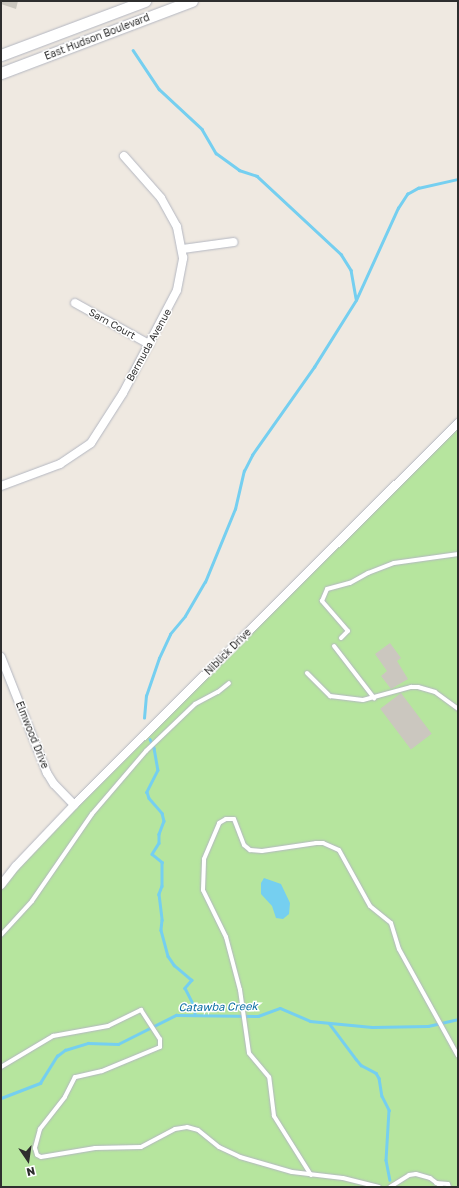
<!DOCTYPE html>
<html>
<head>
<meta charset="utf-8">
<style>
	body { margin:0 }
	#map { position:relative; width:459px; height:1188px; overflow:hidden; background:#efe9e1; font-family:"Golos Text",sans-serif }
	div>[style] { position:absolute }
	.green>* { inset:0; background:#b6e59e }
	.water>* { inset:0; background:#75cff0 }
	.stream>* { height:2.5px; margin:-1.25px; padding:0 1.25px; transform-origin:1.25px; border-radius:1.25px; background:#75cff0 }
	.building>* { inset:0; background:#cbc7bf; transform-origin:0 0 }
	.roads { filter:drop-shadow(0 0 1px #b4b7c1) drop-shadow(0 0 1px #b4b7c1) }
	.service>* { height:4px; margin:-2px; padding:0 2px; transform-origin:2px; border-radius:2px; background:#fff }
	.minor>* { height:8px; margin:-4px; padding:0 4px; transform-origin:4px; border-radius:4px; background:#fff }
	.secondary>* { height:11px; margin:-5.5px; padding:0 5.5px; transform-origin:5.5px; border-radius:5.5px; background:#fff }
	span { translate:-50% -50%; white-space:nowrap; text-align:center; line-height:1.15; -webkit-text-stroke:3px #fff; paint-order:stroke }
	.street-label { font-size:10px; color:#2e2e2e }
	.water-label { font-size:11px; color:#0d6fa3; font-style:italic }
	.frame { position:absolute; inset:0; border:2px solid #2e2e2e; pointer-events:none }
	.north { position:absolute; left:8px; top:1140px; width:40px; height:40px; -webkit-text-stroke:3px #fff; paint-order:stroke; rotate:167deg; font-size:11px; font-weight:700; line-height:16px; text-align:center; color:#2e2e2e }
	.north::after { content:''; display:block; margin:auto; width:14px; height:18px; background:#2e2e2e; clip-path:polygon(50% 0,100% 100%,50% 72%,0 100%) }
</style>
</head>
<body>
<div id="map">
	<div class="green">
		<div style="clip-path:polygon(458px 428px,458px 1187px,1px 1187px,1px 890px,18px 867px)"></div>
	</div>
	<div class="water">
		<div style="clip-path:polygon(264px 878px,281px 884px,290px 903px,289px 914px,283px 919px,276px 918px,272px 906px,261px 894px,261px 883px)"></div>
	</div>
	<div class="stream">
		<div style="left:133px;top:50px;width:47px;rotate:56.3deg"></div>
		<div style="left:159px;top:89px;width:59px;rotate:42.9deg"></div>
		<div style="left:202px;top:129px;width:28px;rotate:60deg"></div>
		<div style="left:216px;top:153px;width:29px;rotate:36deg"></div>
		<div style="left:239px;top:170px;width:19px;rotate:18deg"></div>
		<div style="left:257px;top:176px;width:115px;rotate:42.9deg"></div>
		<div style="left:341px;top:254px;width:19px;rotate:58deg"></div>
		<div style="left:351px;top:270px;width:29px;rotate:80deg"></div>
		<div style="left:144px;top:718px;width:22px;rotate:-85deg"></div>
		<div style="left:146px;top:696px;width:40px;rotate:-71.1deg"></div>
		<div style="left:159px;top:658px;width:26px;rotate:-65deg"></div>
		<div style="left:170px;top:634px;width:23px;rotate:-50deg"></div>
		<div style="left:185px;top:616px;width:39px;rotate:-60deg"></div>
		<div style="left:205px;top:582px;width:79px;rotate:-67.7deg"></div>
		<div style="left:235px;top:509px;width:39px;rotate:-77deg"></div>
		<div style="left:244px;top:471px;width:18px;rotate:-63deg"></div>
		<div style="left:252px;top:455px;width:108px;rotate:-54.8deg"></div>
		<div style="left:314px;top:367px;width:79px;rotate:-57.9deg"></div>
		<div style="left:356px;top:300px;width:101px;rotate:-65.5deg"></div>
		<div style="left:398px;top:208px;width:17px;rotate:-57deg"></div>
		<div style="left:407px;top:194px;width:13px;rotate:-29deg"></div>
		<div style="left:418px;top:188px;width:41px;rotate:-12.7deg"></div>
		<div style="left:150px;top:739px;width:10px;rotate:66deg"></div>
		<div style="left:154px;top:748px;width:22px;rotate:80deg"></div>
		<div style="left:158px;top:770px;width:25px;rotate:117deg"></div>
		<div style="left:147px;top:792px;width:6px;rotate:72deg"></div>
		<div style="left:149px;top:798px;width:20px;rotate:49deg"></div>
		<div style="left:162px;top:813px;width:8px;rotate:76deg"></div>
		<div style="left:164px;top:821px;width:14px;rotate:111deg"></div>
		<div style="left:159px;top:834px;width:9px;rotate:90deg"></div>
		<div style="left:159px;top:843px;width:13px;rotate:122deg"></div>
		<div style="left:152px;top:854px;width:13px;rotate:39deg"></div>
		<div style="left:162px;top:862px;width:24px;rotate:90deg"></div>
		<div style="left:162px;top:886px;width:9px;rotate:111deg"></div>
		<div style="left:159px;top:894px;width:26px;rotate:83deg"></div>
		<div style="left:162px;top:920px;width:10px;rotate:96deg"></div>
		<div style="left:161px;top:930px;width:27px;rotate:75deg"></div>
		<div style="left:168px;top:956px;width:11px;rotate:56deg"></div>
		<div style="left:174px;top:965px;width:23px;rotate:40deg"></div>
		<div style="left:192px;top:980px;width:11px;rotate:131deg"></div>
		<div style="left:185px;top:988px;width:22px;rotate:63deg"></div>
		<div style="left:195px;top:1008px;width:7px;rotate:90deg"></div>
		<div style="left:329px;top:1023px;width:45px;rotate:53.1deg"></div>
		<div style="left:356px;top:1059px;width:8px;rotate:50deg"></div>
		<div style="left:361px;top:1065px;width:17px;rotate:28deg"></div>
		<div style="left:376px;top:1073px;width:6px;rotate:59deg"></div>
		<div style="left:379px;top:1078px;width:18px;rotate:81deg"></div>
		<div style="left:382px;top:1096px;width:16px;rotate:63deg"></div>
		<div style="left:389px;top:1110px;width:50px;rotate:93.4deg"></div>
		<div style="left:386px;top:1160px;width:20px;rotate:79deg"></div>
		<div style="left:1px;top:1098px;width:42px;rotate:-21deg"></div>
		<div style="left:40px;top:1083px;width:32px;rotate:-58deg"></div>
		<div style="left:57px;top:1056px;width:10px;rotate:-37deg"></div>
		<div style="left:65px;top:1050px;width:24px;rotate:-17deg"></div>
		<div style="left:88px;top:1043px;width:30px;rotate:2deg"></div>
		<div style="left:118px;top:1044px;width:65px;rotate:-26.6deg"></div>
		<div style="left:176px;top:1015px;width:82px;rotate:0.7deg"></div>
		<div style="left:258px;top:1016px;width:23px;rotate:-20deg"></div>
		<div style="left:280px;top:1008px;width:33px;rotate:23deg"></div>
		<div style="left:310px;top:1021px;width:62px;rotate:5.5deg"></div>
		<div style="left:372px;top:1027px;width:56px;rotate:-1deg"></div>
		<div style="left:428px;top:1026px;width:31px;rotate:-13deg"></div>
	</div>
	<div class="building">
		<div style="clip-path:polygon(1px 1px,18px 1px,16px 9px,1px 4px)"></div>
		<div style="clip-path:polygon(390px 643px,401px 658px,397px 661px,408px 679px,391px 689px,381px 676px,387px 671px,375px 654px)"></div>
		<div style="left:401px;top:693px;width:51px;height:26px;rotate:53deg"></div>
	</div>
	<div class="roads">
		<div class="service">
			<div style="left:341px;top:638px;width:10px;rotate:-45deg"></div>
			<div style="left:348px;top:631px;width:40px;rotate:-131deg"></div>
			<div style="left:322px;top:601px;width:13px;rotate:-67deg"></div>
			<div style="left:327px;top:589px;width:24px;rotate:-15deg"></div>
			<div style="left:350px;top:583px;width:21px;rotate:-29deg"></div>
			<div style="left:368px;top:573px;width:28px;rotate:-21deg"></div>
			<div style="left:394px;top:563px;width:65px;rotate:-8deg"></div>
			<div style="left:334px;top:646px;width:66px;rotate:52.4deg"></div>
			<div style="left:307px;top:673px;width:33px;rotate:45deg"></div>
			<div style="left:330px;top:696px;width:33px;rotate:7deg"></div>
			<div style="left:363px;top:700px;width:50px;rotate:-15.2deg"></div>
			<div style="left:411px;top:687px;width:7px"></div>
			<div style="left:418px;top:687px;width:18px;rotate:16deg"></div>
			<div style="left:435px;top:692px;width:29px;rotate:36deg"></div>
			<div style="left:1px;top:935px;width:46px;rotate:-47.6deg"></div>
			<div style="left:32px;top:901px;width:106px;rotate:-55.4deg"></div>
			<div style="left:92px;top:814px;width:83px;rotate:-49.4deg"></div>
			<div style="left:146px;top:751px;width:68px;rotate:-43.8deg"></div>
			<div style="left:195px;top:704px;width:26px;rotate:-28deg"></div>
			<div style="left:218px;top:692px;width:14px;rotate:-39deg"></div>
			<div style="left:1px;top:1067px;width:61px;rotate:-30.8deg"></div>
			<div style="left:53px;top:1036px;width:56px;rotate:-10.3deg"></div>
			<div style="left:108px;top:1026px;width:37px;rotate:-26deg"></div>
			<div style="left:141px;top:1010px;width:35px;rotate:57deg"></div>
			<div style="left:160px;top:1039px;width:8px;rotate:90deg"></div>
			<div style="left:160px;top:1047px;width:63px;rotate:157.5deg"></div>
			<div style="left:102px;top:1071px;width:28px;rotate:167deg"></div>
			<div style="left:75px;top:1077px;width:22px;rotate:117deg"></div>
			<div style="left:65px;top:1097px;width:41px;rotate:128deg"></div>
			<div style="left:40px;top:1129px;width:20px;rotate:105deg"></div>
			<div style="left:35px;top:1148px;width:7px;rotate:74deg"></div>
			<div style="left:37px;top:1155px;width:4px;rotate:27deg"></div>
			<div style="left:41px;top:1157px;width:55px;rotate:-9.5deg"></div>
			<div style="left:95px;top:1148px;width:46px;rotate:-1.2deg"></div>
			<div style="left:141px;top:1147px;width:38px;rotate:-28deg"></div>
			<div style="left:175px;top:1129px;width:12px;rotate:-9deg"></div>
			<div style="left:187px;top:1127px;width:11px;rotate:15deg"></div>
			<div style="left:198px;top:1130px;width:27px;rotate:39deg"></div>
			<div style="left:219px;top:1147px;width:23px;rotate:25deg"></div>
			<div style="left:240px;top:1157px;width:54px;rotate:16.1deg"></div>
			<div style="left:292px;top:1172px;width:51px;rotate:6.7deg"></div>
			<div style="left:343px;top:1178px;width:37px;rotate:14deg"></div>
			<div style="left:311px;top:1175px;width:70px;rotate:-122.1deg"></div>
			<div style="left:274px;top:1116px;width:39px;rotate:-97deg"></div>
			<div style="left:269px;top:1077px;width:31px;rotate:-130deg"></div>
			<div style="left:249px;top:1053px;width:64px;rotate:-98.1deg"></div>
			<div style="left:240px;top:990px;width:55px;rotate:-104.8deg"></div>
			<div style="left:226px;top:937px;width:52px;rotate:-116.1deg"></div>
			<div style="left:203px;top:890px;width:31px;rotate:-88deg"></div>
			<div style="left:204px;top:859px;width:39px;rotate:-67deg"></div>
			<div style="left:219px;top:823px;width:8px;rotate:-30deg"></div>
			<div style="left:226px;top:819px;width:8px"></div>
			<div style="left:234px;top:819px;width:28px;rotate:69deg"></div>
			<div style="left:244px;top:845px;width:8px;rotate:40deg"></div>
			<div style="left:250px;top:850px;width:12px;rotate:5deg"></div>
			<div style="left:262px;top:851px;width:55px;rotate:-8.4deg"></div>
			<div style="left:316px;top:843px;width:7px"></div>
			<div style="left:323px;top:843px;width:17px;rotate:24deg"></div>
			<div style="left:339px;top:850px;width:64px;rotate:61deg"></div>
			<div style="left:370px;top:906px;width:27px;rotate:39deg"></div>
			<div style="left:391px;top:923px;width:27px;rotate:73deg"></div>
			<div style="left:399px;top:949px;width:122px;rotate:61.1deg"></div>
			<div style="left:436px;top:1183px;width:12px;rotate:5deg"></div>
			<div style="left:448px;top:1184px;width:3px;rotate:72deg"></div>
			<div style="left:390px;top:1187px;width:22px;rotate:-32deg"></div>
			<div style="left:409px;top:1175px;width:7px;rotate:-8deg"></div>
			<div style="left:416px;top:1174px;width:15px;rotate:16deg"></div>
			<div style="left:430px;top:1178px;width:15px;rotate:37deg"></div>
		</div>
		<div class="minor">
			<div style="left:183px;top:249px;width:51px;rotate:-7.8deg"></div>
			<div style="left:75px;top:303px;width:85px;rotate:29deg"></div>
			<div style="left:1px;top:486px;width:63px;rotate:-20.4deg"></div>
			<div style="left:60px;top:464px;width:37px;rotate:-34deg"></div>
			<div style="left:91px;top:443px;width:59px;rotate:-57.4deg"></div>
			<div style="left:123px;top:393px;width:116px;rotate:-62.3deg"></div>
			<div style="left:177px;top:290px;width:33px;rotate:-79deg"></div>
			<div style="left:183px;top:258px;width:32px;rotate:-101deg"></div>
			<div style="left:177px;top:227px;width:33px;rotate:-119deg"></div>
			<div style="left:161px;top:198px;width:56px;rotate:-131.4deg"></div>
			<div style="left:1px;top:657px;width:125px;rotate:68.4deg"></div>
			<div style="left:47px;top:773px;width:13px;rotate:58deg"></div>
			<div style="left:54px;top:784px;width:29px;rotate:46deg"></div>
			<div style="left:1px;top:885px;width:24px;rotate:-52deg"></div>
			<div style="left:16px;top:866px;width:84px;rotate:-46.4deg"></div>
			<div style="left:74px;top:805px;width:542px;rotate:-44.85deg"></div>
		</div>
		<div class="secondary">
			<div style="left:1px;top:55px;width:154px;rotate:-20.6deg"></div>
			<div style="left:1px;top:73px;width:204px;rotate:-20.7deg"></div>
		</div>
	</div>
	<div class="street-label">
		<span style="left:97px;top:37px;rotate:-21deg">East Hudson Boulevard</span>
		<span style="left:112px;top:324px;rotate:29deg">Sarn Court</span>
		<span style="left:149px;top:345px;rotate:-61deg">Bermuda Avenue</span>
		<span style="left:228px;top:652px;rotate:-45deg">Niblick Drive</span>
		<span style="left:32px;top:735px;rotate:68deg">Elmwood Drive</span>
	</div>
	<div class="water-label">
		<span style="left:218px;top:1007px;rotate:-1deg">Catawba Creek</span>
	</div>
	<div class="frame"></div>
	<div class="north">N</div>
</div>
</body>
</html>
